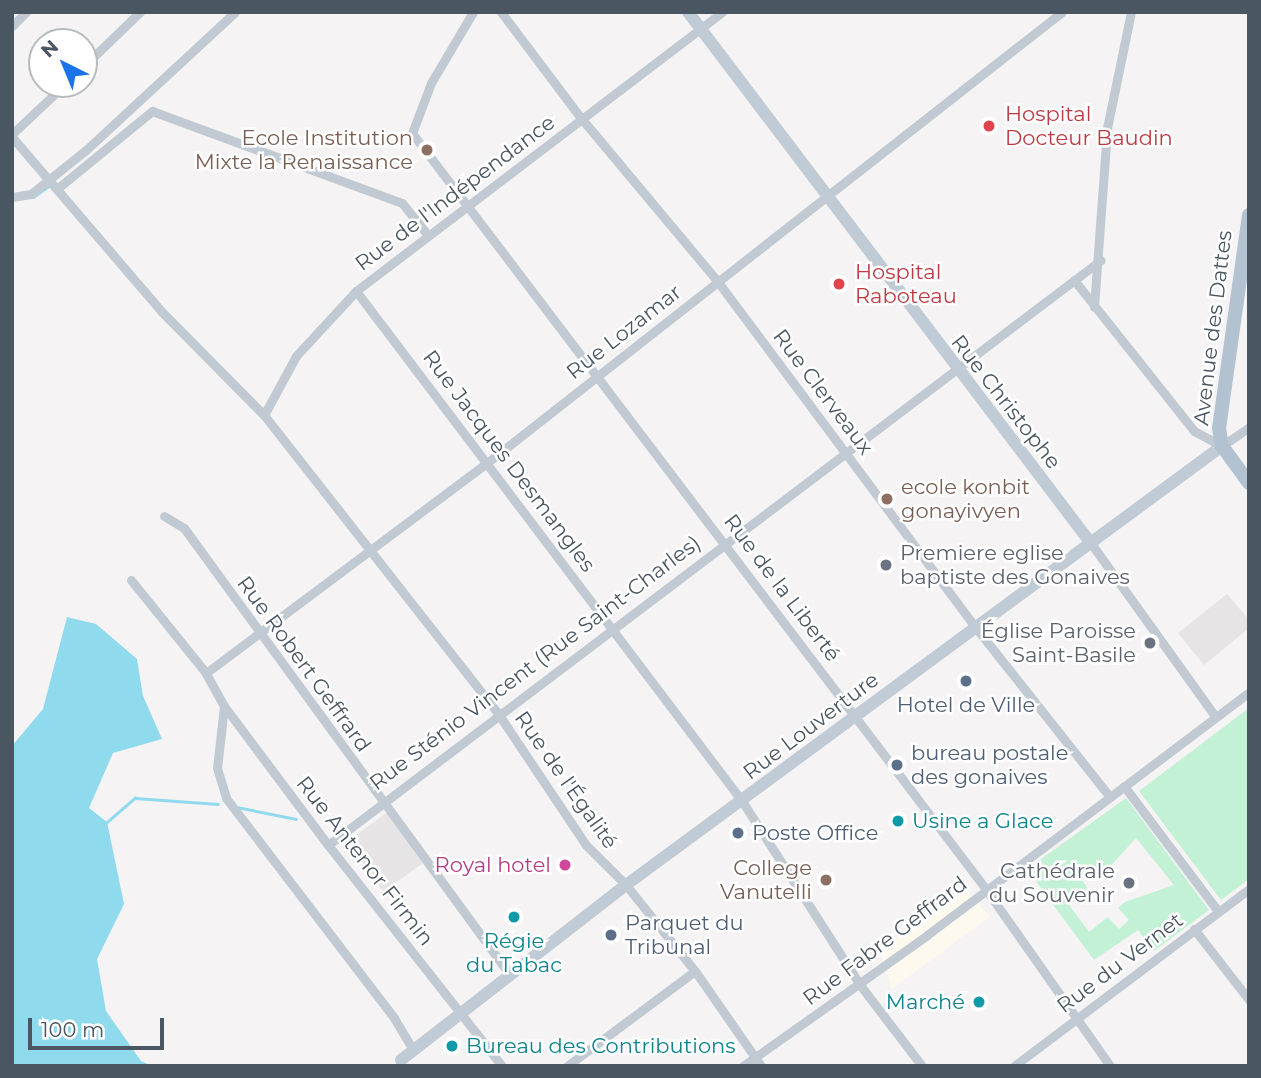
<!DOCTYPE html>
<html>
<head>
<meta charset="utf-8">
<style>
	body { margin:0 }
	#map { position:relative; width:1261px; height:1078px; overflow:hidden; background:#f5f3f3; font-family:Montserrat,sans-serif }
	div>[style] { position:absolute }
	.commercial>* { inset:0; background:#fdf9ef }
	.education>* { inset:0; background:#e6e4e5; transform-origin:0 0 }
	.green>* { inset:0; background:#c3f1d5 }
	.water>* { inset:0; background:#90daee }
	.stream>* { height:2.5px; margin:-1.25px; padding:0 1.25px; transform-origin:1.25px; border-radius:1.25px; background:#90daee }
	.street>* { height:9px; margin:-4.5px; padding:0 4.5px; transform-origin:4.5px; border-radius:4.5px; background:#c1cad2 }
	.secondary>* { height:12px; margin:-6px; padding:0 6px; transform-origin:6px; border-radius:6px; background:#c1cbd6 }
	.primary>* { height:14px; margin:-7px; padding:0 7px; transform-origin:7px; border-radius:7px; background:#b3c2d1 }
	.dots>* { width:19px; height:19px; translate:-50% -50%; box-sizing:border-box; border:4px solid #fff; border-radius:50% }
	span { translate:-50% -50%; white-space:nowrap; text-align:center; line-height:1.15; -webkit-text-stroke:5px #fff; paint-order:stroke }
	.health-label { font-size:21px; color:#be3a42 }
	.left { translate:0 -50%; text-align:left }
	.education-label { font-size:21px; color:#785e54 }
	.right { translate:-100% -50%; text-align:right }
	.street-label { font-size:21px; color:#4a5661 }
	.worship-label { font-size:21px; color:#5b616d }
	.service-label { font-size:21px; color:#4e5e75 }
	.culture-label { font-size:21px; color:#0d838f }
	.hotel-label { font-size:21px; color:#b23c85 }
	.frame { position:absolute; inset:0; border:14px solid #4a5661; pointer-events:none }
	.north { position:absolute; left:28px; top:28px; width:70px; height:70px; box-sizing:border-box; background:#fff; border:2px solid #b7bbc0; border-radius:50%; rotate:317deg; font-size:19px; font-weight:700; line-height:28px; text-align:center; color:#4a5661 }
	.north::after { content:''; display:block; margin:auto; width:24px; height:32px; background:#1a73e8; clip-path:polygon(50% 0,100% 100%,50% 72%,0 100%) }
	.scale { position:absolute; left:28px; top:1018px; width:136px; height:32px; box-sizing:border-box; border:4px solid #4a5661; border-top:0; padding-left:9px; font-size:21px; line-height:24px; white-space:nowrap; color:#4a5661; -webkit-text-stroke:5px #fff; paint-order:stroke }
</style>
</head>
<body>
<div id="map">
	<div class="commercial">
		<div style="clip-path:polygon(964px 888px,990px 916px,892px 989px,880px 949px)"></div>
	</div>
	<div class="education">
		<div style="clip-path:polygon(1227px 594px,1249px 620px,1249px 628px,1204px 665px,1178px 633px)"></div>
		<div style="left:389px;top:811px;width:62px;height:52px;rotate:54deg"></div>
	</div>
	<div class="green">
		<div style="clip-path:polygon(1249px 708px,1249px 879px,1221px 900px,1139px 791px)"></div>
		<div style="clip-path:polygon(evenodd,1126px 798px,1209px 910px,1154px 951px,1138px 930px,1094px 960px,1027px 869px,1126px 798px,1136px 838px,1174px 885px,1125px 902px,1118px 908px,1129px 920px,1119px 929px,1108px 917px,1089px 932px,1069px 905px,1088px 889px,1080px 877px,1089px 869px,1098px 880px,1136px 838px)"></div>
	</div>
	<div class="water">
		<div style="clip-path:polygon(67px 617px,96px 624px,137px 659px,143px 696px,162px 739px,113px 753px,89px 808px,107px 822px,124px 904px,97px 959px,106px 1011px,141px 1061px,152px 1066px,12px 1066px,12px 746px,43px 709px)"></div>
	</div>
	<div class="stream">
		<div style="left:33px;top:197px;width:21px;rotate:-35deg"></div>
		<div style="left:237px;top:807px;width:60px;rotate:11.5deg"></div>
		<div style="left:107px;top:822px;width:37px;rotate:-41deg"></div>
		<div style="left:135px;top:798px;width:83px;rotate:4.1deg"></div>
	</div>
	<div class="street">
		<div style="left:473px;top:12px;width:82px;rotate:120.6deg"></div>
		<div style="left:431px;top:83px;width:53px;rotate:110.8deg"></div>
		<div style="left:412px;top:133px;width:948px;rotate:52.8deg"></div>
		<div style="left:985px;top:888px;width:218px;rotate:54.9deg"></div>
		<div style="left:501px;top:12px;width:133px;rotate:53deg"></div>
		<div style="left:581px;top:118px;width:214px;rotate:50.1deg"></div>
		<div style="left:718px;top:282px;width:432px;rotate:53.3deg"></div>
		<div style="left:976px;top:628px;width:216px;rotate:51.6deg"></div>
		<div style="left:12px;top:26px;width:20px;rotate:-45deg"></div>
		<div style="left:84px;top:66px;width:78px;rotate:-44deg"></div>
		<div style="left:12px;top:134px;width:73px;rotate:-43.3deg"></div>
		<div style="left:12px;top:137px;width:230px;rotate:49.4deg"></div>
		<div style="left:162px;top:312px;width:145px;rotate:45.3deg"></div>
		<div style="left:264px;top:415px;width:381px;rotate:51.9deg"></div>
		<div style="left:499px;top:715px;width:156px;rotate:56.2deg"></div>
		<div style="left:586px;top:845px;width:57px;rotate:45deg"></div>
		<div style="left:626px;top:885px;width:110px;rotate:51.3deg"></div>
		<div style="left:695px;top:971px;width:116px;rotate:55.2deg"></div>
		<div style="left:58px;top:188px;width:122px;rotate:-39.3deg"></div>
		<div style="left:152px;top:111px;width:266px;rotate:20.2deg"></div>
		<div style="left:402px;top:203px;width:40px;rotate:51deg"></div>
		<div style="left:12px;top:197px;width:19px;rotate:-9deg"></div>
		<div style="left:31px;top:194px;width:70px;rotate:-38.7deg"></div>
		<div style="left:86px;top:150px;width:203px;rotate:-42.8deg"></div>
		<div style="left:1074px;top:280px;width:193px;rotate:51.5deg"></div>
		<div style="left:1194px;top:431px;width:32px;rotate:28deg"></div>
		<div style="left:1222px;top:446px;width:33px;rotate:-35deg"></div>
		<div style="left:356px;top:291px;width:640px;rotate:52.88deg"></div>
		<div style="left:742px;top:801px;width:219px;rotate:57.3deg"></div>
		<div style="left:860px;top:985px;width:102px;rotate:52.6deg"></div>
		<div style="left:1094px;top:307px;width:179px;rotate:-85.8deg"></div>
		<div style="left:1107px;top:128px;width:118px;rotate:-78.3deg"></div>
		<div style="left:264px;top:415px;width:67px;rotate:-61.5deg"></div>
		<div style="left:296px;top:356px;width:88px;rotate:-47.3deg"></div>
		<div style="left:356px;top:291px;width:460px;rotate:-37.3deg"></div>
		<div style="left:164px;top:516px;width:23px;rotate:31deg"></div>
		<div style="left:184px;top:528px;width:553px;rotate:53.9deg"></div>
		<div style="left:1090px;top:542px;width:214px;rotate:54.3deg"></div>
		<div style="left:131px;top:580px;width:119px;rotate:51.1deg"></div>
		<div style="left:224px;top:706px;width:62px;rotate:96.4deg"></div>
		<div style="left:217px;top:768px;width:31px;rotate:73deg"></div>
		<div style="left:226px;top:798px;width:277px;rotate:52.6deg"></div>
		<div style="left:394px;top:1018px;width:37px;rotate:59deg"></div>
		<div style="left:1124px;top:786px;width:156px;rotate:53.1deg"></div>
		<div style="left:328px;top:845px;width:969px;rotate:-37.12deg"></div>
		<div style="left:1194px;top:929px;width:90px;rotate:52.2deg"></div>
		<div style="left:502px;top:1066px;width:281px;rotate:-128.2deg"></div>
		<div style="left:328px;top:845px;width:174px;rotate:-126.8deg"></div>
		<div style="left:224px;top:706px;width:38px;rotate:-119deg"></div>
		<div style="left:206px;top:673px;width:352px;rotate:-36.8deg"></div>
		<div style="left:488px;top:462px;width:729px;rotate:-38.1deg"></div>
		<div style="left:567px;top:1066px;width:159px;rotate:-36.6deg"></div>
		<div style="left:743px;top:1066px;width:226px;rotate:-35.4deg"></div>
		<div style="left:927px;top:935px;width:403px;rotate:-37deg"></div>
		<div style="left:1014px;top:1066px;width:294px;rotate:-37deg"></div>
	</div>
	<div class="secondary">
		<div style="left:688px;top:12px;width:665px;rotate:52.82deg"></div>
		<div style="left:401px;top:1060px;width:285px;rotate:-37.9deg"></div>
		<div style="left:626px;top:885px;width:740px;rotate:-36.37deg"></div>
	</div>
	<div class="primary">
		<div style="left:1249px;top:215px;width:215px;rotate:98deg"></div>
		<div style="left:1219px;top:428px;width:18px;rotate:81deg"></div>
		<div style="left:1222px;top:446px;width:46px;rotate:53.9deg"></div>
	</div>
	<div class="dots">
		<div style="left:989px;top:126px;background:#e0444e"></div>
		<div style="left:427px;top:150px;background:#8d6e63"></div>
		<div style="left:839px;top:284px;background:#e0444e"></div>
		<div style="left:887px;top:499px;background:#8d6e63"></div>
		<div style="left:886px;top:565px;background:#6b7280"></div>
		<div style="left:1150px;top:643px;background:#6b7280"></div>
		<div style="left:966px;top:681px;background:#5c6f8a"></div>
		<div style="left:897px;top:765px;background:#5c6f8a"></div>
		<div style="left:898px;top:821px;background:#0f9aa8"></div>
		<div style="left:738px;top:833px;background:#5c6f8a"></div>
		<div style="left:565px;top:865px;background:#d1479c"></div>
		<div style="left:826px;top:880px;background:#8d6e63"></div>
		<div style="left:1129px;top:883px;background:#6b7280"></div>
		<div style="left:514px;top:917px;background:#0f9aa8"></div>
		<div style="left:611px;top:935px;background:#5c6f8a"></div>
		<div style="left:979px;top:1002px;background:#0f9aa8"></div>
		<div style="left:452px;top:1046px;background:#0f9aa8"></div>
	</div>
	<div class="health-label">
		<span class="left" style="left:1005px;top:126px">Hospital<br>Docteur Baudin</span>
		<span class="left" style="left:855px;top:284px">Hospital<br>Raboteau</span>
	</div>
	<div class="education-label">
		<span class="right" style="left:413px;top:150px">Ecole Institution<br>Mixte la Renaissance</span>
		<span class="left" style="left:901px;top:499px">ecole konbit<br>gonayivyen</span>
		<span class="right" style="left:812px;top:880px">College<br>Vanutelli</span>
	</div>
	<div class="street-label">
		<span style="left:455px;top:193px;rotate:-37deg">Rue de l'Indépendance</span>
		<span style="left:1213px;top:328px;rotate:-83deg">Avenue des Dattes</span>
		<span style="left:624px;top:332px;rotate:-38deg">Rue Lozamar</span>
		<span style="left:823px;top:392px;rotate:53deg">Rue Clerveaux</span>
		<span style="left:1006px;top:402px;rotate:52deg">Rue Christophe</span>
		<span style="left:509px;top:461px;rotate:53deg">Rue Jacques Desmangles</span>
		<span style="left:782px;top:588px;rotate:53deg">Rue de la Liberté</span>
		<span style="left:535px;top:663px;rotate:-37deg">Rue Sténio Vincent (Rue Saint-Charles)</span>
		<span style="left:304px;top:664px;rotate:54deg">Rue Robert Geffrard</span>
		<span style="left:811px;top:726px;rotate:-37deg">Rue Louverture</span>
		<span style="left:566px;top:780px;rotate:55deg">Rue de l'Égalité</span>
		<span style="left:365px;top:861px;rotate:52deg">Rue Antenor Firmin</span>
		<span style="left:885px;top:941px;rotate:-37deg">Rue Fabre Geffrard</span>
		<span style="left:1120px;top:963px;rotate:-37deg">Rue du Vernet</span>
	</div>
	<div class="worship-label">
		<span class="left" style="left:900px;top:565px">Premiere eglise<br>baptiste des Gonaives</span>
		<span class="right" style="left:1136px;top:643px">Église Paroisse<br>Saint-Basile</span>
		<span class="right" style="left:1115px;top:883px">Cathédrale<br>du Souvenir</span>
	</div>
	<div class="service-label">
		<span style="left:966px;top:705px">Hotel de Ville</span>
		<span class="left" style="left:911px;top:765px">bureau postale<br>des gonaives</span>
		<span class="left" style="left:752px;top:833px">Poste Office</span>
		<span class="left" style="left:625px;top:935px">Parquet du<br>Tribunal</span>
	</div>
	<div class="culture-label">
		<span class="left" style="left:912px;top:821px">Usine a Glace</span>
		<span style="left:514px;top:953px">Régie<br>du Tabac</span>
		<span class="right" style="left:965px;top:1002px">Marché</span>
		<span class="left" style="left:466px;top:1046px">Bureau des Contributions</span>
	</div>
	<div class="hotel-label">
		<span class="right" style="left:551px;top:865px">Royal hotel</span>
	</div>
	<div class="frame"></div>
	<div class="north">N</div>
	<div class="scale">100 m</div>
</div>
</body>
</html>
